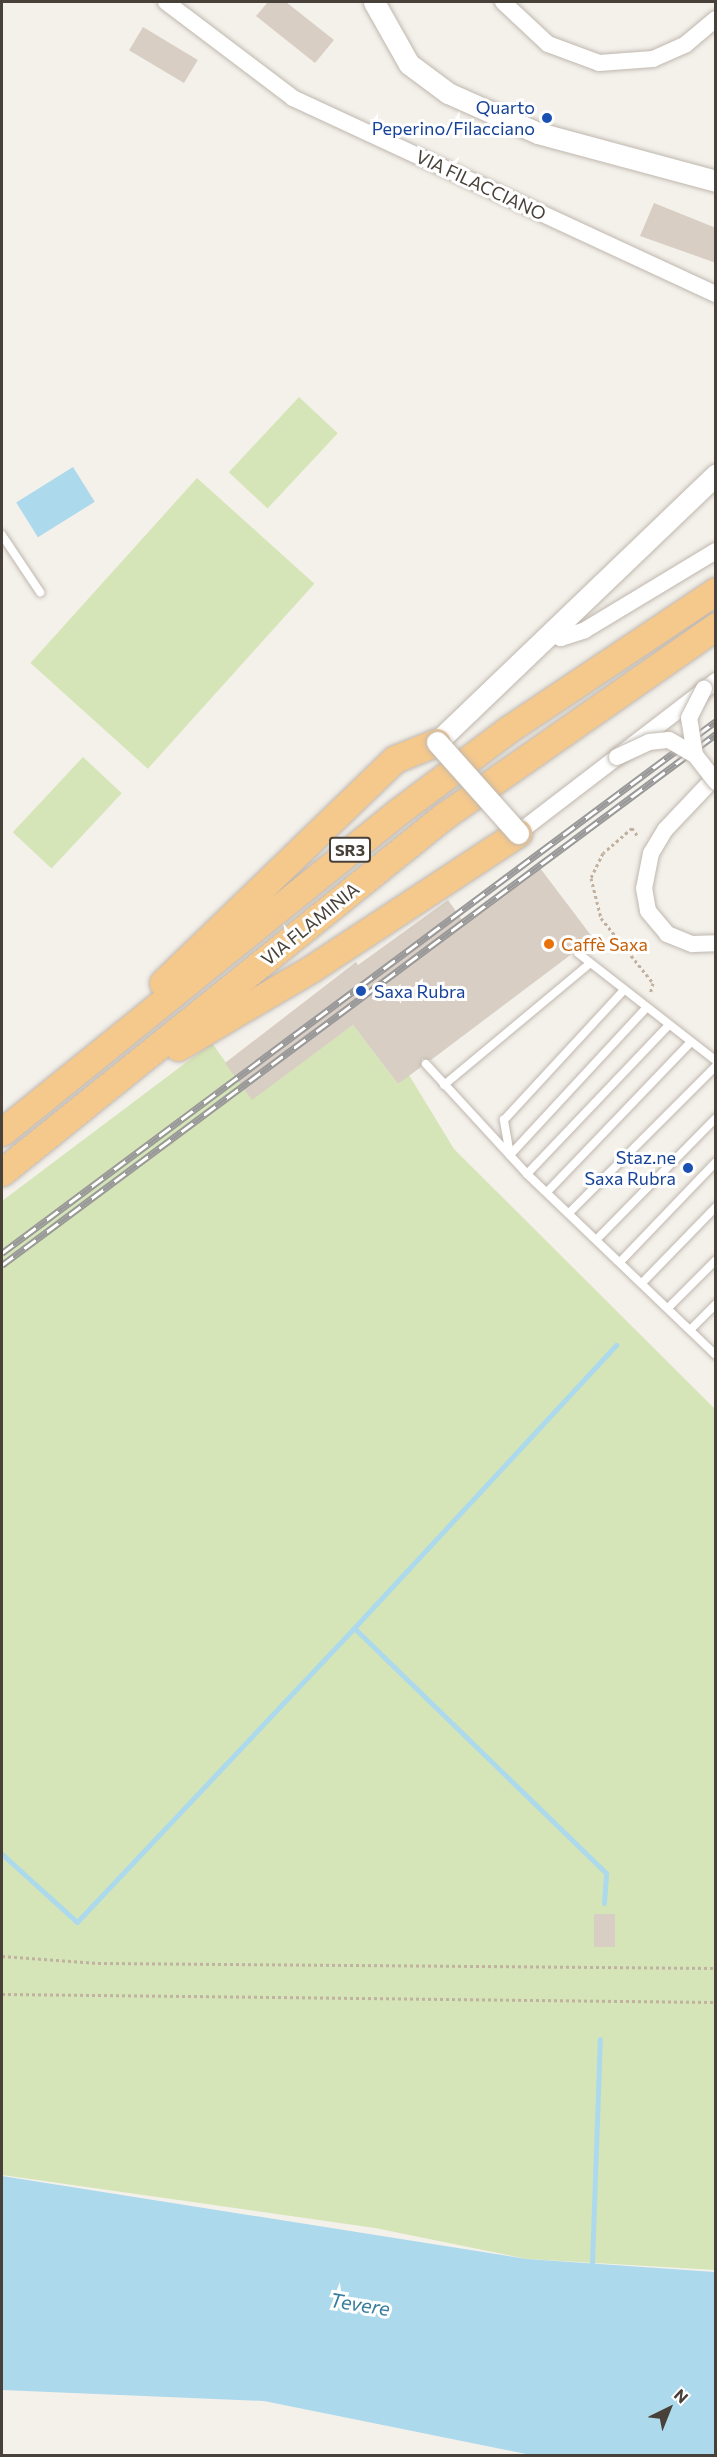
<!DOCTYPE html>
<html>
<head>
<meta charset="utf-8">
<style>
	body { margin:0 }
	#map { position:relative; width:717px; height:2457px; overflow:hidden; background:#f4f1eb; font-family:Commissioner,sans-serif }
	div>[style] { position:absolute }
	.green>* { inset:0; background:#d6e5b7; transform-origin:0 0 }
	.water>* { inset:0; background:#add9ec; transform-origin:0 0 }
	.stream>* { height:5px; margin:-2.5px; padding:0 2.5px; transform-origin:2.5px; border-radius:2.5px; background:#add9ec }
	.building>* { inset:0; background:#d8cec4; transform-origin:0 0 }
	.path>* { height:3px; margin-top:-1.5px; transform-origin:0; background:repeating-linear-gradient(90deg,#c0b1a0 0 3px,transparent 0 6px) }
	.roads { filter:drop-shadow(0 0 2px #bfb7ae) drop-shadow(0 0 2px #bfb7ae) }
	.service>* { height:8px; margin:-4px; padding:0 4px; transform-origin:4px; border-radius:4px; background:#fff }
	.minor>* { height:16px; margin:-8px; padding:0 8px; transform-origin:8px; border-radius:8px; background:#fff }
	.tertiary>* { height:21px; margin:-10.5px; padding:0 10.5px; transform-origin:10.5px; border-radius:10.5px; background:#fff }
	.trunk>* { height:27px; margin:-13.5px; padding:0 13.5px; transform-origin:13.5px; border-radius:13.5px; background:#f5c88c }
	.rail>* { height:7px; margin-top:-3.5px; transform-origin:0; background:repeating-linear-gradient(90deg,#fff 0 14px,#999 0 28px); box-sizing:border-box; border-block:2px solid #999 }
	.bridges { filter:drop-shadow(0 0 2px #bfb7ae) drop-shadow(0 0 2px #bfb7ae) }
	.minor-bridge>* { height:16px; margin:-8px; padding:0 8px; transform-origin:8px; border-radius:8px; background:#fff }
	.tertiary-bridge>* { height:21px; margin:-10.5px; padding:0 10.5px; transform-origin:10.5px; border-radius:10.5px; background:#fff }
	.dots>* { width:16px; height:16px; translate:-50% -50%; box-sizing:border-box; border:3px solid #fff; border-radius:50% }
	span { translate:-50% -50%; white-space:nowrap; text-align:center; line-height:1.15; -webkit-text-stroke:6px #fff; paint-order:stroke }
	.shield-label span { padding:2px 4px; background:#fff; border:2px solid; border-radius:4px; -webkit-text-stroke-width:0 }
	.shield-label { font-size:16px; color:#484139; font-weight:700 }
	.transit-label { font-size:18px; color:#164399 }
	.right { translate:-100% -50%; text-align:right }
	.left { translate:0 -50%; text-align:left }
	.street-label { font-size:18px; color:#484139 }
	.food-label { font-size:18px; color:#c56008 }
	.water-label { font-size:20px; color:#357d9d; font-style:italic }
	.frame { position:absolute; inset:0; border:3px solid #484139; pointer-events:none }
	.north { position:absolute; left:639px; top:2379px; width:60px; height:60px; -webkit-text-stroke:4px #fff; paint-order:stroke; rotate:43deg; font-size:16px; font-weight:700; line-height:24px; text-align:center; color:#484139 }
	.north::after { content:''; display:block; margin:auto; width:21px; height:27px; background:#484139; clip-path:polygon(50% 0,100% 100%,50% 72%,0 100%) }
</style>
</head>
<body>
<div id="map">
	<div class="green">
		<div style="left:299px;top:397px;width:53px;height:103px;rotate:43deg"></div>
		<div style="left:197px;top:478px;width:158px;height:249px;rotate:42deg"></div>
		<div style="left:83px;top:757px;width:53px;height:103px;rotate:43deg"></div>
		<div style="clip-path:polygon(353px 1025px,398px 1084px,409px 1075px,454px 1149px,715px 1409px,715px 2270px,527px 2259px,375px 2228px,2px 2175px,2px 1201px,212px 1043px,252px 1099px)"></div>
	</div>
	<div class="water">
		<div style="left:73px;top:467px;width:41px;height:67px;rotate:58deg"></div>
		<div style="clip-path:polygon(2px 2176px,527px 2259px,715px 2272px,715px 2455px,531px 2455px,264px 2401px,2px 2390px)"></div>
	</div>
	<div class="stream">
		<div style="left:2px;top:1854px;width:101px;rotate:42.2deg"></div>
		<div style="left:77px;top:1922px;width:404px;rotate:-46.7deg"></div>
		<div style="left:604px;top:1903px;width:30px;rotate:-86deg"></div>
		<div style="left:606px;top:1873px;width:351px;rotate:-135.8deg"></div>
		<div style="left:354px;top:1628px;width:386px;rotate:-47.2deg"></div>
		<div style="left:592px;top:2264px;width:225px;rotate:-88deg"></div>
	</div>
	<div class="building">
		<div style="clip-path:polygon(268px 2px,286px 2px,334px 40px,315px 63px,256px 16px)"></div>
		<div style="left:143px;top:27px;width:64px;height:27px;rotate:31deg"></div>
		<div style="clip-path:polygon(654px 203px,716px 228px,716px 263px,640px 236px)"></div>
		<div style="clip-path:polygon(540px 868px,593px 938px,431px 1060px,422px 1059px,421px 1067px,398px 1084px,353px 1025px,252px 1100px,225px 1063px,356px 962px,358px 965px,448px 900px,465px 924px)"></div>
		<div style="left:594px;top:1914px;width:21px;height:33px"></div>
	</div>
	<div class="path">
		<div style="left:637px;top:835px;width:9px;rotate:-126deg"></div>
		<div style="left:632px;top:828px;width:38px;rotate:139deg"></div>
		<div style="left:603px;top:853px;width:28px;rotate:116deg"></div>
		<div style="left:591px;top:878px;width:41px;rotate:76deg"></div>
		<div style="left:601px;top:918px;width:83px;rotate:51.3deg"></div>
		<div style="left:653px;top:983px;width:11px;rotate:105deg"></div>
		<div style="left:2px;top:1956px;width:96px;rotate:4.2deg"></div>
		<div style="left:98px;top:1963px;width:618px;rotate:0.46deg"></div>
		<div style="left:2px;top:1994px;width:714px;rotate:0.64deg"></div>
	</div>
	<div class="roads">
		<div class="service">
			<div style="left:2px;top:535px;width:69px;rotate:56.3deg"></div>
			<div style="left:578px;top:953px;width:175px;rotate:38deg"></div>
			<div style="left:426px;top:1064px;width:149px;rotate:47.4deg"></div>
			<div style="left:527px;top:1174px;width:262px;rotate:43.8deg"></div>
			<div style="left:444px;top:1085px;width:189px;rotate:-39.8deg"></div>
			<div style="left:510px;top:1155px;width:36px;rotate:-100deg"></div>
			<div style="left:504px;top:1120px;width:174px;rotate:-47.3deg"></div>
			<div style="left:510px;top:1155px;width:199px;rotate:-47.2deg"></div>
			<div style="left:527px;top:1174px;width:204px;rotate:-46.4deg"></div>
			<div style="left:547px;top:1192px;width:208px;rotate:-46.2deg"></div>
			<div style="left:569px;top:1213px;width:208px;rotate:-45deg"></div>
			<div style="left:597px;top:1239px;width:170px;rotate:-45.5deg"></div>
			<div style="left:621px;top:1261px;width:137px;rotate:-46.2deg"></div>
			<div style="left:642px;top:1283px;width:106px;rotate:-45.8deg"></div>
			<div style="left:668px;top:1308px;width:68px;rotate:-45deg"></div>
			<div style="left:690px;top:1330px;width:37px;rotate:-45deg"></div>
		</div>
		<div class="minor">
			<div style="left:166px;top:2px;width:159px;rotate:37.1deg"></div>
			<div style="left:293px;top:98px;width:466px;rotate:24.9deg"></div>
			<div style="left:503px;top:2px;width:62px;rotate:43deg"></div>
			<div style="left:548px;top:44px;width:54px;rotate:20.4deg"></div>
			<div style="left:599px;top:63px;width:54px;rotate:-4.2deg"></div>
			<div style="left:653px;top:59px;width:36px;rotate:-24deg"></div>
			<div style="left:686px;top:44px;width:39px;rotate:-40deg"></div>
			<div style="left:553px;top:634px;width:9px;rotate:27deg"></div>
			<div style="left:561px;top:638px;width:25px;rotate:-18deg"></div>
			<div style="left:585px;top:630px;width:153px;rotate:-31.1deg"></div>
			<div style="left:716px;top:776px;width:74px;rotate:133.4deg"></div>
			<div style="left:665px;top:830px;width:27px;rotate:121deg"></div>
			<div style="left:651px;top:853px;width:36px;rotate:101deg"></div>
			<div style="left:644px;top:888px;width:23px;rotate:80deg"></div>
			<div style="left:648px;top:911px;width:30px;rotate:50deg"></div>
			<div style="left:667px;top:934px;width:27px;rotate:22deg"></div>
			<div style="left:692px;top:944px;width:24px;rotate:-2deg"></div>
			<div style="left:518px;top:833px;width:250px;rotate:-37.5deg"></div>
		</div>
		<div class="tertiary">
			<div style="left:374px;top:2px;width:71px;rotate:60.6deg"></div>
			<div style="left:409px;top:64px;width:49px;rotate:36.6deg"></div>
			<div style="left:448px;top:93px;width:98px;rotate:24deg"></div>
			<div style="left:538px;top:133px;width:184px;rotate:15.1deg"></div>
			<div style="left:437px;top:742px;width:387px;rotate:-43.8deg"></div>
		</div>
		<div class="trunk">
			<div style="left:163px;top:983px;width:322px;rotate:-44deg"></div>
			<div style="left:395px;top:759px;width:45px;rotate:-22deg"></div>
			<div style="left:178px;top:1047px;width:154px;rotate:-30.4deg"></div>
			<div style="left:311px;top:969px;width:248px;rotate:-33.3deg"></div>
			<div style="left:2px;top:1132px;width:511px;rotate:-38.96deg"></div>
			<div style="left:399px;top:811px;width:137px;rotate:-36.7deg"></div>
			<div style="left:509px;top:729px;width:249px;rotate:-33.7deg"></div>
			<div style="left:2px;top:1172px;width:568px;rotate:-38.85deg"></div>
			<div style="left:444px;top:816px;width:332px;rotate:-34.9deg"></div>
		</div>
	</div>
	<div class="rail">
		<div style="left:2px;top:1253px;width:890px;rotate:-36.69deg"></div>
		<div style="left:2px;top:1265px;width:890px;rotate:-36.64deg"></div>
	</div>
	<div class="bridges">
		<div class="minor-bridge">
			<div style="left:695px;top:755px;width:37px;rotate:-99deg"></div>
			<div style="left:689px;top:718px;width:33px;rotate:-63deg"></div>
			<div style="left:617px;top:757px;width:35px;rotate:-25deg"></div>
			<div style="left:649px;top:742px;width:20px;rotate:-6deg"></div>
			<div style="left:669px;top:740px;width:30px;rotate:30deg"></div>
			<div style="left:695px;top:755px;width:34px;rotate:52deg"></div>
		</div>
		<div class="tertiary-bridge">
			<div style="left:437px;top:742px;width:122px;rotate:48.3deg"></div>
		</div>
	</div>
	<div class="dots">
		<div style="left:547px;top:118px;background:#1a4fb4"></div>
		<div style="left:549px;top:944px;background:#e8710a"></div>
		<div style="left:361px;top:991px;background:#1a4fb4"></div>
		<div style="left:688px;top:1168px;background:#1a4fb4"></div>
	</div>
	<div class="shield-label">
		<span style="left:350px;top:850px">SR3</span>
	</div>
	<div class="transit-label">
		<span class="right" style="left:535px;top:118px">Quarto<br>Peperino/Filacciano</span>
		<span class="left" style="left:374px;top:991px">Saxa Rubra</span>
		<span class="right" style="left:676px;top:1168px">Staz.ne<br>Saxa Rubra</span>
	</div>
	<div class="street-label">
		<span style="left:481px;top:185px;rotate:25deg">VIA FILACCIANO</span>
		<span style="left:310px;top:924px;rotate:-39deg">VIA FLAMINIA</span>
	</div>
	<div class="food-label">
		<span class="left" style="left:561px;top:944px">Caffè Saxa</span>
	</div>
	<div class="water-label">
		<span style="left:360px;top:2304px;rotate:9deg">Tevere</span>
	</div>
	<div class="frame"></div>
	<div class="north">N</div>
</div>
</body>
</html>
